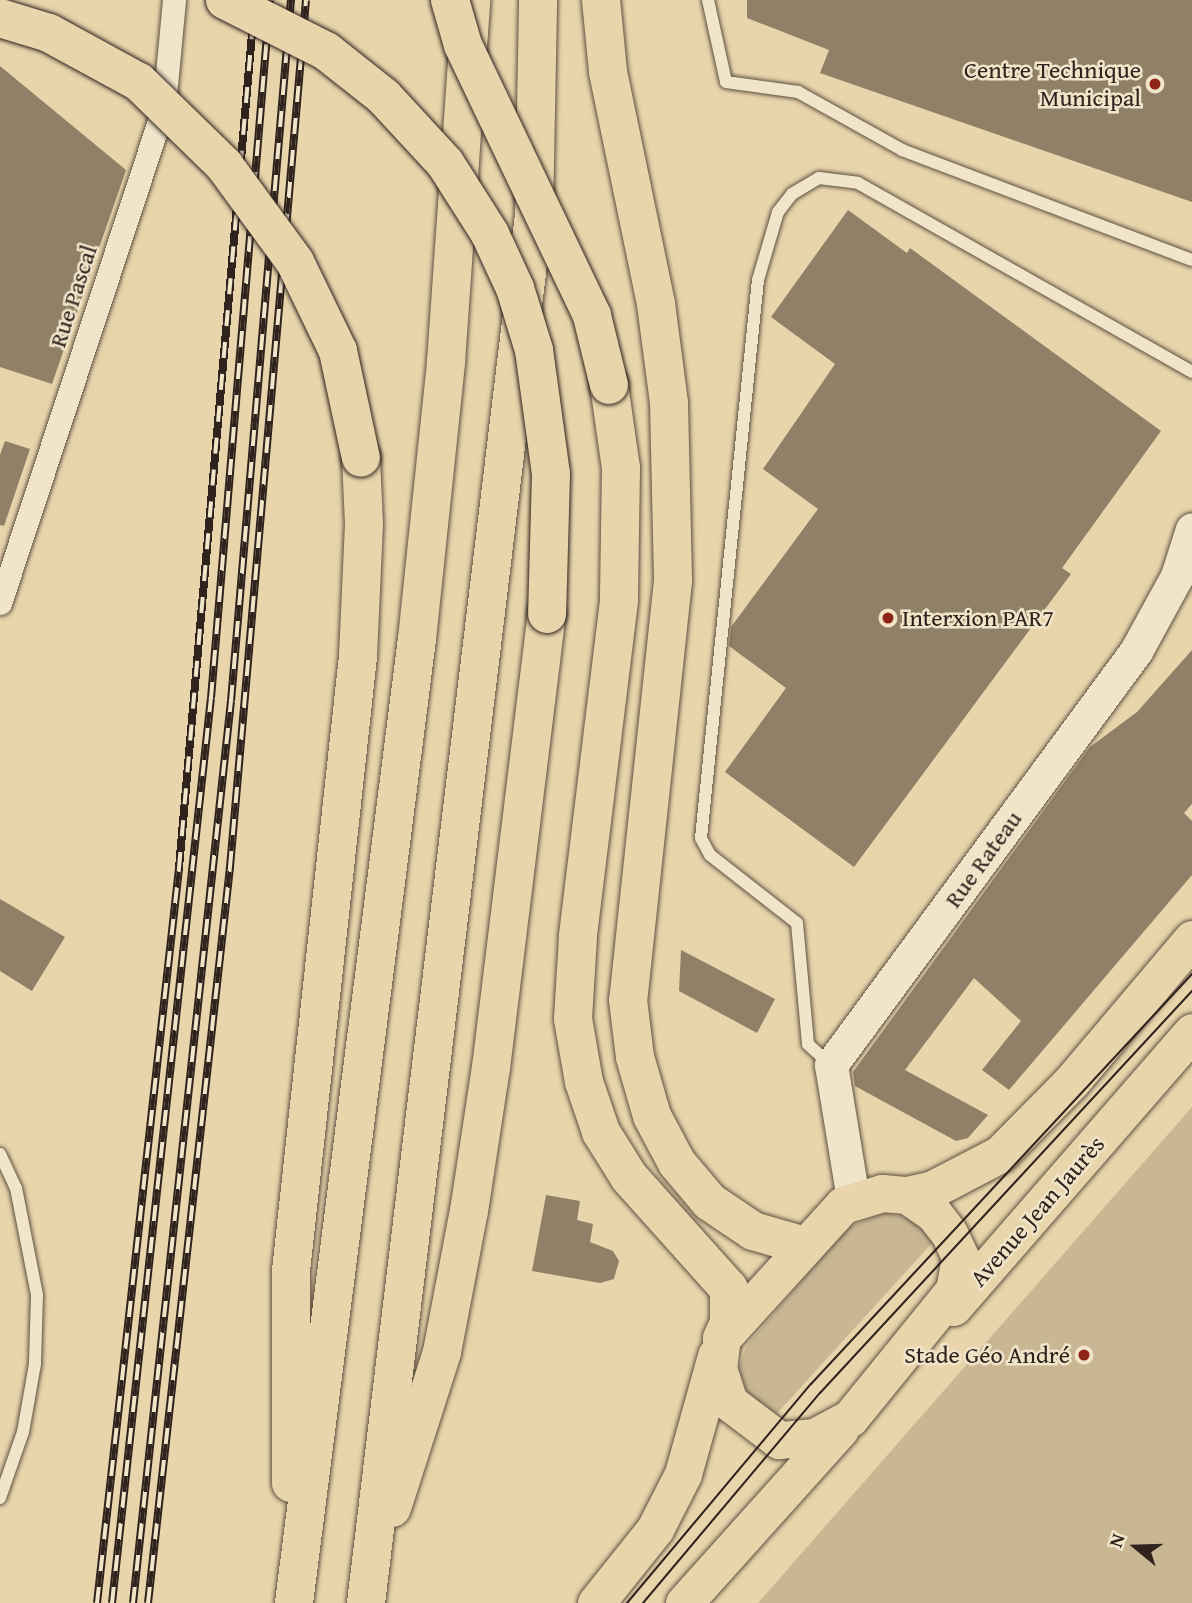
<!DOCTYPE html>
<html>
<head>
<meta charset="utf-8">
<style>
	body { margin:0 }
	#map { position:relative; width:1192px; height:1603px; overflow:hidden; background:#e8d5ac; font-family:"Gentium Book Plus",serif }
	div>[style] { position:absolute }
	.green>* { inset:0; background:#c9b794 }
	.building>* { inset:0; background:#908068 }
	.roads { filter:drop-shadow(0 0 2px #5e5042) drop-shadow(0 0 2px #5e5042) }
	.lane>* { height:12px; margin:-6px; padding:0 6px; transform-origin:6px; border-radius:6px; background:#f0e4c9 }
	.street>* { height:23px; margin:-11.5px; padding:0 11.5px; transform-origin:11.5px; border-radius:11.5px; background:#f0e4c9 }
	.secondary>* { height:33px; margin:-16.5px; padding:0 16.5px; transform-origin:16.5px; border-radius:16.5px; background:#f0e4c9 }
	.primary>* { height:37px; margin:-18.5px; padding:0 18.5px; transform-origin:18.5px; border-radius:18.5px; background:#e8d5ac }
	.highway>* { height:38px; margin:-19px; padding:0 19px; transform-origin:19px; border-radius:19px; background:#e8d5ac }
	.tram>* { height:2px; margin:-1px; padding:0 1px; transform-origin:1px; border-radius:1px; background:#30231e }
	.rail>* { height:8px; margin-top:-4px; transform-origin:0; background:repeating-linear-gradient(90deg,#f0e4c9 0 16px,#30231e 0 32px); box-sizing:border-box; border-block:2px solid #30231e }
	.bridges { filter:drop-shadow(0 0 2px #30231e) drop-shadow(0 0 2px #30231e) }
	.highway-bridge>* { height:38px; margin:-19px; padding:0 19px; transform-origin:19px; border-radius:19px; background:#e8d5ac }
	.dots>* { width:19px; height:19px; translate:-50% -50%; box-sizing:border-box; border:4px solid #f0e4c9; border-radius:50% }
	span { translate:-50% -50%; white-space:nowrap; text-align:center; line-height:1.15; -webkit-text-stroke:5px #f0e4c9; paint-order:stroke }
	.poi-label { font-size:24px; color:#30231e }
	.right { translate:-100% -50%; text-align:right }
	.left { translate:0 -50%; text-align:left }
	.street-label { font-size:24px; color:#30231e }
	.north { position:absolute; left:1101px; top:1512px; width:70px; height:70px; -webkit-text-stroke:5px #f0e4c9; paint-order:stroke; rotate:289deg; font-size:19px; font-weight:700; line-height:28px; text-align:center; color:#30231e }
	.north::after { content:''; display:block; margin:auto; width:24px; height:32px; background:#30231e; clip-path:polygon(50% 0,100% 100%,50% 72%,0 100%) }
</style>
</head>
<body>
<div id="map">
	<div class="green">
		<div style="clip-path:polygon(1192px 1107px,1192px 1603px,758px 1603px)"></div>
		<div style="clip-path:polygon(885px 1213px,915px 1219px,933px 1242px,771px 1420px,748px 1398px,739px 1368px,746px 1346px,848px 1227px)"></div>
	</div>
	<div class="building">
		<div style="clip-path:polygon(747px 0,1192px 0,1192px 202px,820px 73px,829px 50px,747px 18px)"></div>
		<div style="clip-path:polygon(0 66px,126px 170px,52px 384px,0 367px)"></div>
		<div style="clip-path:polygon(848px 210px,907px 253px,910px 248px,1161px 431px,1062px 568px,1071px 574px,854px 867px,725px 772px,786px 688px,729px 646px,731px 627px,818px 509px,763px 469px,835px 364px,771px 317px)"></div>
		<div style="clip-path:polygon(5px 441px,30px 449px,4px 526px,0 525px,0 455px)"></div>
		<div style="clip-path:polygon(1192px 650px,1192px 804px,1184px 813px,1192px 821px,1192px 875px,1009px 1090px,982px 1070px,1021px 1021px,974px 978px,905px 1070px,988px 1115px,968px 1138px,956px 1141px,855px 1086px,853px 1072px,1090px 747px,1137px 712px)"></div>
		<div style="clip-path:polygon(0 899px,65px 937px,32px 991px,0 971px)"></div>
		<div style="clip-path:polygon(681px 950px,775px 999px,757px 1033px,679px 991px)"></div>
		<div style="clip-path:polygon(546px 1195px,580px 1201px,577px 1220px,593px 1224px,590px 1242px,613px 1251px,619px 1261px,614px 1279px,600px 1283px,532px 1271px)"></div>
	</div>
	<div class="roads">
		<div class="lane">
			<div style="left:708px;top:0;width:84px;rotate:77.6deg"></div>
			<div style="left:726px;top:82px;width:73px;rotate:7.9deg"></div>
			<div style="left:798px;top:92px;width:119px;rotate:29.1deg"></div>
			<div style="left:902px;top:150px;width:310px;rotate:20.8deg"></div>
			<div style="left:831px;top:1065px;width:31px;rotate:-138deg"></div>
			<div style="left:808px;top:1044px;width:121px;rotate:-95.2deg"></div>
			<div style="left:797px;top:923px;width:110px;rotate:-142deg"></div>
			<div style="left:710px;top:855px;width:19px;rotate:-118deg"></div>
			<div style="left:701px;top:838px;width:561px;rotate:-84.17deg"></div>
			<div style="left:758px;top:280px;width:71px;rotate:-73.6deg"></div>
			<div style="left:778px;top:212px;width:23px;rotate:-52deg"></div>
			<div style="left:792px;top:194px;width:31px;rotate:-31deg"></div>
			<div style="left:819px;top:178px;width:39px;rotate:7deg"></div>
			<div style="left:858px;top:183px;width:384px;rotate:29.5deg"></div>
			<div style="left:0;top:1154px;width:38px;rotate:65deg"></div>
			<div style="left:16px;top:1188px;width:109px;rotate:78.9deg"></div>
			<div style="left:37px;top:1295px;width:69px;rotate:91.7deg"></div>
			<div style="left:35px;top:1364px;width:69px;rotate:100deg"></div>
			<div style="left:23px;top:1432px;width:70px;rotate:109.2deg"></div>
		</div>
		<div class="street">
			<div style="left:0;top:603px;width:523px;rotate:-71.74deg"></div>
			<div style="left:164px;top:106px;width:106px;rotate:-84.6deg"></div>
		</div>
		<div class="secondary">
			<div style="left:853px;top:1199px;width:136px;rotate:-99.3deg"></div>
			<div style="left:831px;top:1065px;width:514px;rotate:-53.62deg"></div>
			<div style="left:1136px;top:651px;width:85px;rotate:-61.3deg"></div>
			<div style="left:1177px;top:576px;width:49px;rotate:-72.3deg"></div>
		</div>
		<div class="primary">
			<div style="left:882px;top:1193px;width:25px;rotate:5deg"></div>
			<div style="left:907px;top:1195px;width:33px;rotate:35deg"></div>
			<div style="left:934px;top:1214px;width:24px;rotate:52deg"></div>
			<div style="left:949px;top:1233px;width:26px;rotate:65deg"></div>
			<div style="left:960px;top:1257px;width:34px;rotate:100deg"></div>
			<div style="left:954px;top:1290px;width:165px;rotate:129.1deg"></div>
			<div style="left:850px;top:1418px;width:40px;rotate:152deg"></div>
			<div style="left:815px;top:1437px;width:36px;rotate:175deg"></div>
			<div style="left:779px;top:1440px;width:63px;rotate:-142.8deg"></div>
			<div style="left:729px;top:1402px;width:35px;rotate:-108deg"></div>
			<div style="left:718px;top:1369px;width:31px;rotate:-83deg"></div>
			<div style="left:722px;top:1338px;width:180px;rotate:-47.7deg"></div>
			<div style="left:843px;top:1205px;width:41px;rotate:-17.1deg"></div>
			<div style="left:907px;top:1195px;width:27px;rotate:-13deg"></div>
			<div style="left:933px;top:1189px;width:76px;rotate:-27.6deg"></div>
			<div style="left:1000px;top:1154px;width:103px;rotate:-45.4deg"></div>
			<div style="left:1072px;top:1081px;width:186px;rotate:-49.8deg"></div>
			<div style="left:953px;top:1307px;width:364px;rotate:-49deg"></div>
			<div style="left:596px;top:1603px;width:95px;rotate:-51.4deg"></div>
			<div style="left:655px;top:1529px;width:62px;rotate:-63deg"></div>
			<div style="left:683px;top:1474px;width:123px;rotate:-74.4deg"></div>
			<div style="left:684px;top:1603px;width:234px;rotate:-48.1deg"></div>
		</div>
		<div class="highway">
			<div style="left:601px;top:0;width:72px;rotate:84.4deg"></div>
			<div style="left:608px;top:72px;width:237px;rotate:78.3deg"></div>
			<div style="left:656px;top:304px;width:100px;rotate:82.5deg"></div>
			<div style="left:669px;top:403px;width:178px;rotate:88.7deg"></div>
			<div style="left:673px;top:581px;width:421px;rotate:96.1deg"></div>
			<div style="left:628px;top:1000px;width:57px;rotate:83deg"></div>
			<div style="left:635px;top:1057px;width:61px;rotate:73.9deg"></div>
			<div style="left:652px;top:1116px;width:53px;rotate:62deg"></div>
			<div style="left:677px;top:1163px;width:51px;rotate:49.8deg"></div>
			<div style="left:710px;top:1202px;width:52px;rotate:34deg"></div>
			<div style="left:753px;top:1231px;width:54px;rotate:16.1deg"></div>
			<div style="left:609px;top:385px;width:84px;rotate:81.8deg"></div>
			<div style="left:621px;top:468px;width:133px;rotate:90.9deg"></div>
			<div style="left:619px;top:601px;width:338px;rotate:97deg"></div>
			<div style="left:578px;top:937px;width:82px;rotate:93.5deg"></div>
			<div style="left:573px;top:1019px;width:64px;rotate:80.1deg"></div>
			<div style="left:584px;top:1082px;width:53px;rotate:71.2deg"></div>
			<div style="left:601px;top:1132px;width:53px;rotate:58.1deg"></div>
			<div style="left:629px;top:1177px;width:150px;rotate:48.2deg"></div>
			<div style="left:729px;top:1289px;width:34px;rotate:90deg"></div>
			<div style="left:729px;top:1323px;width:17px;rotate:115deg"></div>
			<div style="left:291px;top:1483px;width:212px;rotate:-90deg"></div>
			<div style="left:291px;top:1271px;width:619px;rotate:-83.78deg"></div>
			<div style="left:358px;top:656px;width:132px;rotate:-87.4deg"></div>
			<div style="left:364px;top:524px;width:66px;rotate:-92.6deg"></div>
			<div style="left:392px;top:1508px;width:164px;rotate:-72.2deg"></div>
			<div style="left:442px;top:1352px;width:144px;rotate:-79.2deg"></div>
			<div style="left:469px;top:1211px;width:145px;rotate:-81.3deg"></div>
			<div style="left:491px;top:1068px;width:457px;rotate:-83deg"></div>
			<div style="left:294px;top:1603px;width:972px;rotate:-82.73deg"></div>
			<div style="left:417px;top:639px;width:279px;rotate:-84deg"></div>
			<div style="left:446px;top:362px;width:363px;rotate:-86deg"></div>
			<div style="left:366px;top:1603px;width:1399px;rotate:-83.1deg"></div>
			<div style="left:534px;top:214px;width:214px;rotate:-88.9deg"></div>
		</div>
	</div>
	<div class="tram">
		<div style="left:627px;top:1603px;width:286px;rotate:-50deg"></div>
		<div style="left:811px;top:1384px;width:560px;rotate:-47.1deg"></div>
		<div style="left:643px;top:1603px;width:275px;rotate:-49.9deg"></div>
		<div style="left:820px;top:1393px;width:548px;rotate:-47.22deg"></div>
	</div>
	<div class="rail">
		<div style="left:97px;top:1603px;width:740px;rotate:-83.63deg"></div>
		<div style="left:179px;top:868px;width:871px;rotate:-85deg"></div>
		<div style="left:112px;top:1603px;width:910px;rotate:-83.76deg"></div>
		<div style="left:211px;top:698px;width:700px;rotate:-85.17deg"></div>
		<div style="left:133px;top:1603px;width:907px;rotate:-83.8deg"></div>
		<div style="left:231px;top:701px;width:704px;rotate:-85.11deg"></div>
		<div style="left:148px;top:1603px;width:741px;rotate:-83.64deg"></div>
		<div style="left:230px;top:867px;width:870px;rotate:-84.99deg"></div>
	</div>
	<div class="bridges">
		<div class="highway-bridge">
			<div style="left:225px;top:0;width:113px;rotate:26.8deg"></div>
			<div style="left:326px;top:51px;width:74px;rotate:38.4deg"></div>
			<div style="left:384px;top:97px;width:90px;rotate:47.3deg"></div>
			<div style="left:445px;top:163px;width:84px;rotate:57.6deg"></div>
			<div style="left:490px;top:234px;width:60px;rotate:65.2deg"></div>
			<div style="left:515px;top:288px;width:65px;rotate:73deg"></div>
			<div style="left:534px;top:350px;width:125px;rotate:82.2deg"></div>
			<div style="left:551px;top:474px;width:140px;rotate:91.6deg"></div>
			<div style="left:450px;top:0;width:47px;rotate:73.9deg"></div>
			<div style="left:463px;top:45px;width:300px;rotate:64.5deg"></div>
			<div style="left:592px;top:316px;width:71px;rotate:76.2deg"></div>
			<div style="left:0;top:18px;width:51px;rotate:17deg"></div>
			<div style="left:49px;top:33px;width:102px;rotate:28.6deg"></div>
			<div style="left:139px;top:82px;width:119px;rotate:44.3deg"></div>
			<div style="left:224px;top:165px;width:120px;rotate:53.8deg"></div>
			<div style="left:295px;top:262px;width:99px;rotate:64.2deg"></div>
			<div style="left:338px;top:351px;width:109px;rotate:77.9deg"></div>
		</div>
	</div>
	<div class="dots">
		<div style="left:1155px;top:84px;background:#8f2418"></div>
		<div style="left:888px;top:618px;background:#8f2418"></div>
		<div style="left:1084px;top:1355px;background:#8f2418"></div>
	</div>
	<div class="poi-label">
		<span class="right" style="left:1141px;top:84px">Centre Technique<br>Municipal</span>
		<span class="left" style="left:902px;top:618px">Interxion PAR7</span>
		<span class="right" style="left:1070px;top:1355px">Stade Géo André</span>
	</div>
	<div class="street-label">
		<span style="left:73px;top:296px;rotate:-72deg">Rue Pascal</span>
		<span style="left:983px;top:859px;rotate:-54deg">Rue Rateau</span>
		<span style="left:1037px;top:1211px;rotate:-49deg">Avenue Jean Jaurès</span>
	</div>
	<div class="north">N</div>
</div>
</body>
</html>
